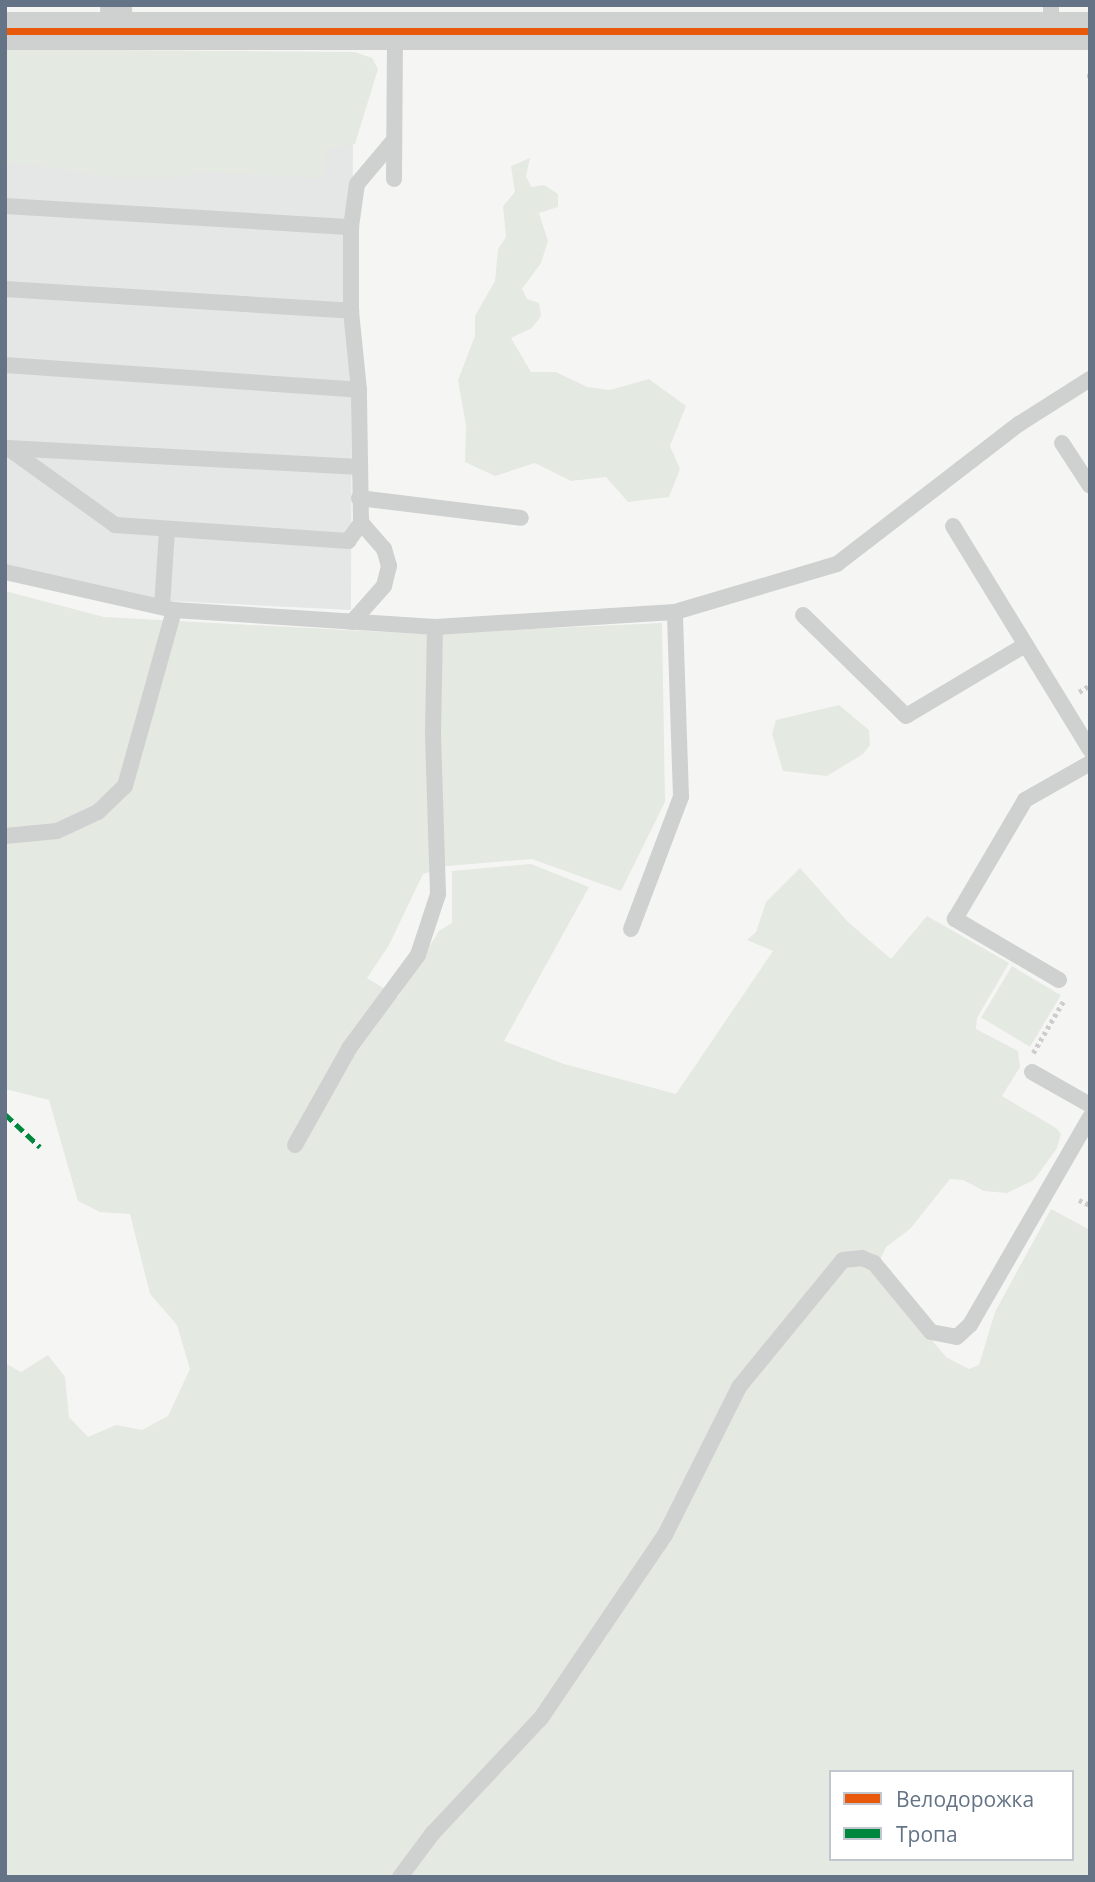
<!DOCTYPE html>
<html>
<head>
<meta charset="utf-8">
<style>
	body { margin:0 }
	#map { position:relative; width:1095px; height:1882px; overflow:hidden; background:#f5f6f4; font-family:"Open Sans",sans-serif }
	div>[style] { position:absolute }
	.built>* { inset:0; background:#e5e7e6 }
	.green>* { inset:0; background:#e4e9e2; transform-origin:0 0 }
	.path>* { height:4.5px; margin-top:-2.25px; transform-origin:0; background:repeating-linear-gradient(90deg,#cdcdce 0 3.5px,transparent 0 7px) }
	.service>* { height:16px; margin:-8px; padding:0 8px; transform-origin:8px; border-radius:8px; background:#cfd1d1 }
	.minor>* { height:32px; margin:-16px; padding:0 16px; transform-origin:16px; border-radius:16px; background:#cfd1d1 }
	.tertiary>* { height:38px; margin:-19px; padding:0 19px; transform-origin:19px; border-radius:19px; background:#cfd1d1 }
	.quiet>* { height:5px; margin-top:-2.5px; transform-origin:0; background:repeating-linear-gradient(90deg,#00873e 0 10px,transparent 0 15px) }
	.cycleway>* { height:7px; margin:-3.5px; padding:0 3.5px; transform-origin:3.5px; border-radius:3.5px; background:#e8590c }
	span { translate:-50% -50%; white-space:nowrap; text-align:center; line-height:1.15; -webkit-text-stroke:7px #fff; paint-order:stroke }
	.frame { position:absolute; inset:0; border:7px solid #647486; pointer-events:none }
	.legend { position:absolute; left:829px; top:1770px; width:245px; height:91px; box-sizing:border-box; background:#fff; border:2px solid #c1c7cf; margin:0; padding:9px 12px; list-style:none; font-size:21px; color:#647486 }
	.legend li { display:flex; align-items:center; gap:14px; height:35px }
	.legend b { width:35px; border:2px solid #c1c7cf }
</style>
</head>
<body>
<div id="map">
	<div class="built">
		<div style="clip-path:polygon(5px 124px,353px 125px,351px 610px,148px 600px,5px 569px)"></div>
	</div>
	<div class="green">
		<div style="clip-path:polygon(5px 49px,355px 52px,372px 58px,378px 69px,355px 144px,327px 148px,324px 178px,204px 172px,176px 177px,112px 177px,5px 161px)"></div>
		<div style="clip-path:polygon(530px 158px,526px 176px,531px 187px,544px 185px,558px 194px,558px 207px,539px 213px,548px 241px,541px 263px,522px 289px,527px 299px,539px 303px,541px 316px,532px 328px,511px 338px,531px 372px,556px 372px,587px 387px,610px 390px,649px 379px,686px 406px,670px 446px,680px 469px,669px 497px,628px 502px,606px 477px,571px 481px,535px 463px,495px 476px,465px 462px,466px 426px,458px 380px,475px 336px,475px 316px,495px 281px,498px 249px,506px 237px,503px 206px,515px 192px,511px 166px)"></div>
		<div style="clip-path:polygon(evenodd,5px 591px,104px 617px,422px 634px,662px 623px,665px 802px,621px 891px,532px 859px,447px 866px,423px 874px,389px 945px,367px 978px,398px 997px,439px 931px,452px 923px,452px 871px,531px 864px,589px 887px,504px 1041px,564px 1064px,676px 1094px,773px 951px,747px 940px,756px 932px,766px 902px,800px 868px,848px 922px,891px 959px,927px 916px,1009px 963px,977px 1018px,976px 1029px,1018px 1051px,1020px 1067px,1002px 1096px,1056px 1128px,1061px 1134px,1057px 1148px,1034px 1180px,1007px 1193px,984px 1191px,963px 1180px,950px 1179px,910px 1229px,886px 1247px,880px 1260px,909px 1313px,946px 1357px,969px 1369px,979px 1365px,995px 1312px,1051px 1209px,1090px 1230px,1090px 1877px,5px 1877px,5px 1363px,21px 1372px,48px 1355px,65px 1377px,69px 1417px,88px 1437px,116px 1425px,142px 1430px,168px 1416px,190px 1369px,177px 1325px,150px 1294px,130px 1214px,100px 1212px,78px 1201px,49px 1100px,5px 1089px,5px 591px,831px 1772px,1072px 1772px,1072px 1859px,831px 1859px,831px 1772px)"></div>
		<div style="clip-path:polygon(839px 705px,869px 730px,870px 745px,863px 754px,827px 776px,783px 771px,772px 734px,776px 720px)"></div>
		<div style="left:1012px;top:966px;width:57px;height:60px;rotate:31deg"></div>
	</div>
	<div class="path">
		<div style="left:1087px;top:76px;width:3px"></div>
		<div style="left:1079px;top:692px;width:13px;rotate:-32deg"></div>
		<div style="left:1033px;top:1053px;width:61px;rotate:-59.7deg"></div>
		<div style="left:1079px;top:1200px;width:12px;rotate:24deg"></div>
	</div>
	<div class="service">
		<div style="left:1051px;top:31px;width:26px;rotate:-90deg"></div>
		<div style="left:394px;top:179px;width:148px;rotate:-89.6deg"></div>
		<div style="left:5px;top:206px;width:347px;rotate:3.5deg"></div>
		<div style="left:5px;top:289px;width:347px;rotate:3.6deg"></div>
		<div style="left:5px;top:365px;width:355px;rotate:4deg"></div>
		<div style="left:1062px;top:443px;width:51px;rotate:56.9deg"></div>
		<div style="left:8px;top:448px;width:132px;rotate:35.7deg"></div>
		<div style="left:115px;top:525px;width:234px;rotate:3.9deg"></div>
		<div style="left:348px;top:541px;width:22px;rotate:-54deg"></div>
		<div style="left:361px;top:523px;width:133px;rotate:-90.9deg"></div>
		<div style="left:359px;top:390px;width:79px;rotate:-95.8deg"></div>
		<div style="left:351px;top:311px;width:84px;rotate:-90deg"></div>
		<div style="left:351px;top:227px;width:43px;rotate:-82.1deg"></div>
		<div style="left:357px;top:184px;width:57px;rotate:-49.9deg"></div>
		<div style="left:8px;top:448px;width:352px;rotate:3.1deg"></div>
		<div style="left:359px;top:498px;width:163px;rotate:7deg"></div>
		<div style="left:953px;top:526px;width:263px;rotate:58.5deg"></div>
		<div style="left:5px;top:572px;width:173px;rotate:12.7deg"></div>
		<div style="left:162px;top:607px;width:77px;rotate:-86.3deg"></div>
		<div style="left:803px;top:615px;width:144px;rotate:44.4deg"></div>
		<div style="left:906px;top:716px;width:139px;rotate:-30.8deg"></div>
		<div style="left:352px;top:622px;width:48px;rotate:-48.4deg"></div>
		<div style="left:384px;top:586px;width:21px;rotate:-76deg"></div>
		<div style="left:389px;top:566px;width:18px;rotate:-106deg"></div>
		<div style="left:384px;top:549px;width:35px;rotate:-131deg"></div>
		<div style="left:5px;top:836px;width:52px;rotate:-5.5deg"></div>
		<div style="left:57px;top:831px;width:45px;rotate:-24.9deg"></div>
		<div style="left:98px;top:812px;width:37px;rotate:-44deg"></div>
		<div style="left:125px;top:786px;width:183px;rotate:-74.4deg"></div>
		<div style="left:174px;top:610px;width:262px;rotate:3.7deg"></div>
		<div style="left:435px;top:627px;width:240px;rotate:-3.6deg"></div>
		<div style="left:675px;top:612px;width:169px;rotate:-16.5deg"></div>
		<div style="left:837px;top:564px;width:230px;rotate:-37.6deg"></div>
		<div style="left:1019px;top:424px;width:84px;rotate:-32.4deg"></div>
		<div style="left:631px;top:929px;width:141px;rotate:-69.3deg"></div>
		<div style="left:681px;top:797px;width:185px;rotate:-91.9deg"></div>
		<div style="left:1059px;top:980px;width:121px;rotate:-149.6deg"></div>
		<div style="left:955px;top:919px;width:138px;rotate:-59.5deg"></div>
		<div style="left:1025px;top:800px;width:75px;rotate:-29.6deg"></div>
		<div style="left:1032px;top:1072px;width:67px;rotate:29.6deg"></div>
		<div style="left:295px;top:1145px;width:112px;rotate:-60.7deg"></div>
		<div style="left:350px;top:1047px;width:114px;rotate:-53.5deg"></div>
		<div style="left:418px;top:955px;width:64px;rotate:-71.8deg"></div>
		<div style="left:438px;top:894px;width:162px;rotate:-91.8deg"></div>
		<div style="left:433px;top:732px;width:105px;rotate:-88.9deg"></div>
		<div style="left:400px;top:1877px;width:54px;rotate:-53.3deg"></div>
		<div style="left:432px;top:1834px;width:159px;rotate:-46.8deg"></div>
		<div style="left:541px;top:1718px;width:221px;rotate:-55.9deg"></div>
		<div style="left:665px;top:1535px;width:165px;rotate:-63.4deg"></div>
		<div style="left:739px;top:1387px;width:164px;rotate:-50.7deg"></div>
		<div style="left:843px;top:1260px;width:19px;rotate:-6deg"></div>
		<div style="left:862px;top:1258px;width:13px;rotate:23deg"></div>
		<div style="left:874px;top:1263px;width:89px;rotate:50.4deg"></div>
		<div style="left:931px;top:1332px;width:26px;rotate:11deg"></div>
		<div style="left:957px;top:1337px;width:18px;rotate:-43deg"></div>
		<div style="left:970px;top:1325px;width:240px;rotate:-60deg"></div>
	</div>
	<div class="minor">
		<div style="left:116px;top:5px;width:26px;rotate:88deg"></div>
	</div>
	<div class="tertiary">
		<div style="left:5px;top:31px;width:1085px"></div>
	</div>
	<div class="quiet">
		<div style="left:5px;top:1114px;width:48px;rotate:43.3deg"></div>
	</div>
	<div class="cycleway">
		<div style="left:5px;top:31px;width:1085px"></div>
	</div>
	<div class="frame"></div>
	<ul class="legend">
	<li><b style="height:9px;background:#e8590c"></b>Велодорожка</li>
	<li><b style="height:9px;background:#00873e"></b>Тропа</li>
	</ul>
</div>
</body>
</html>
